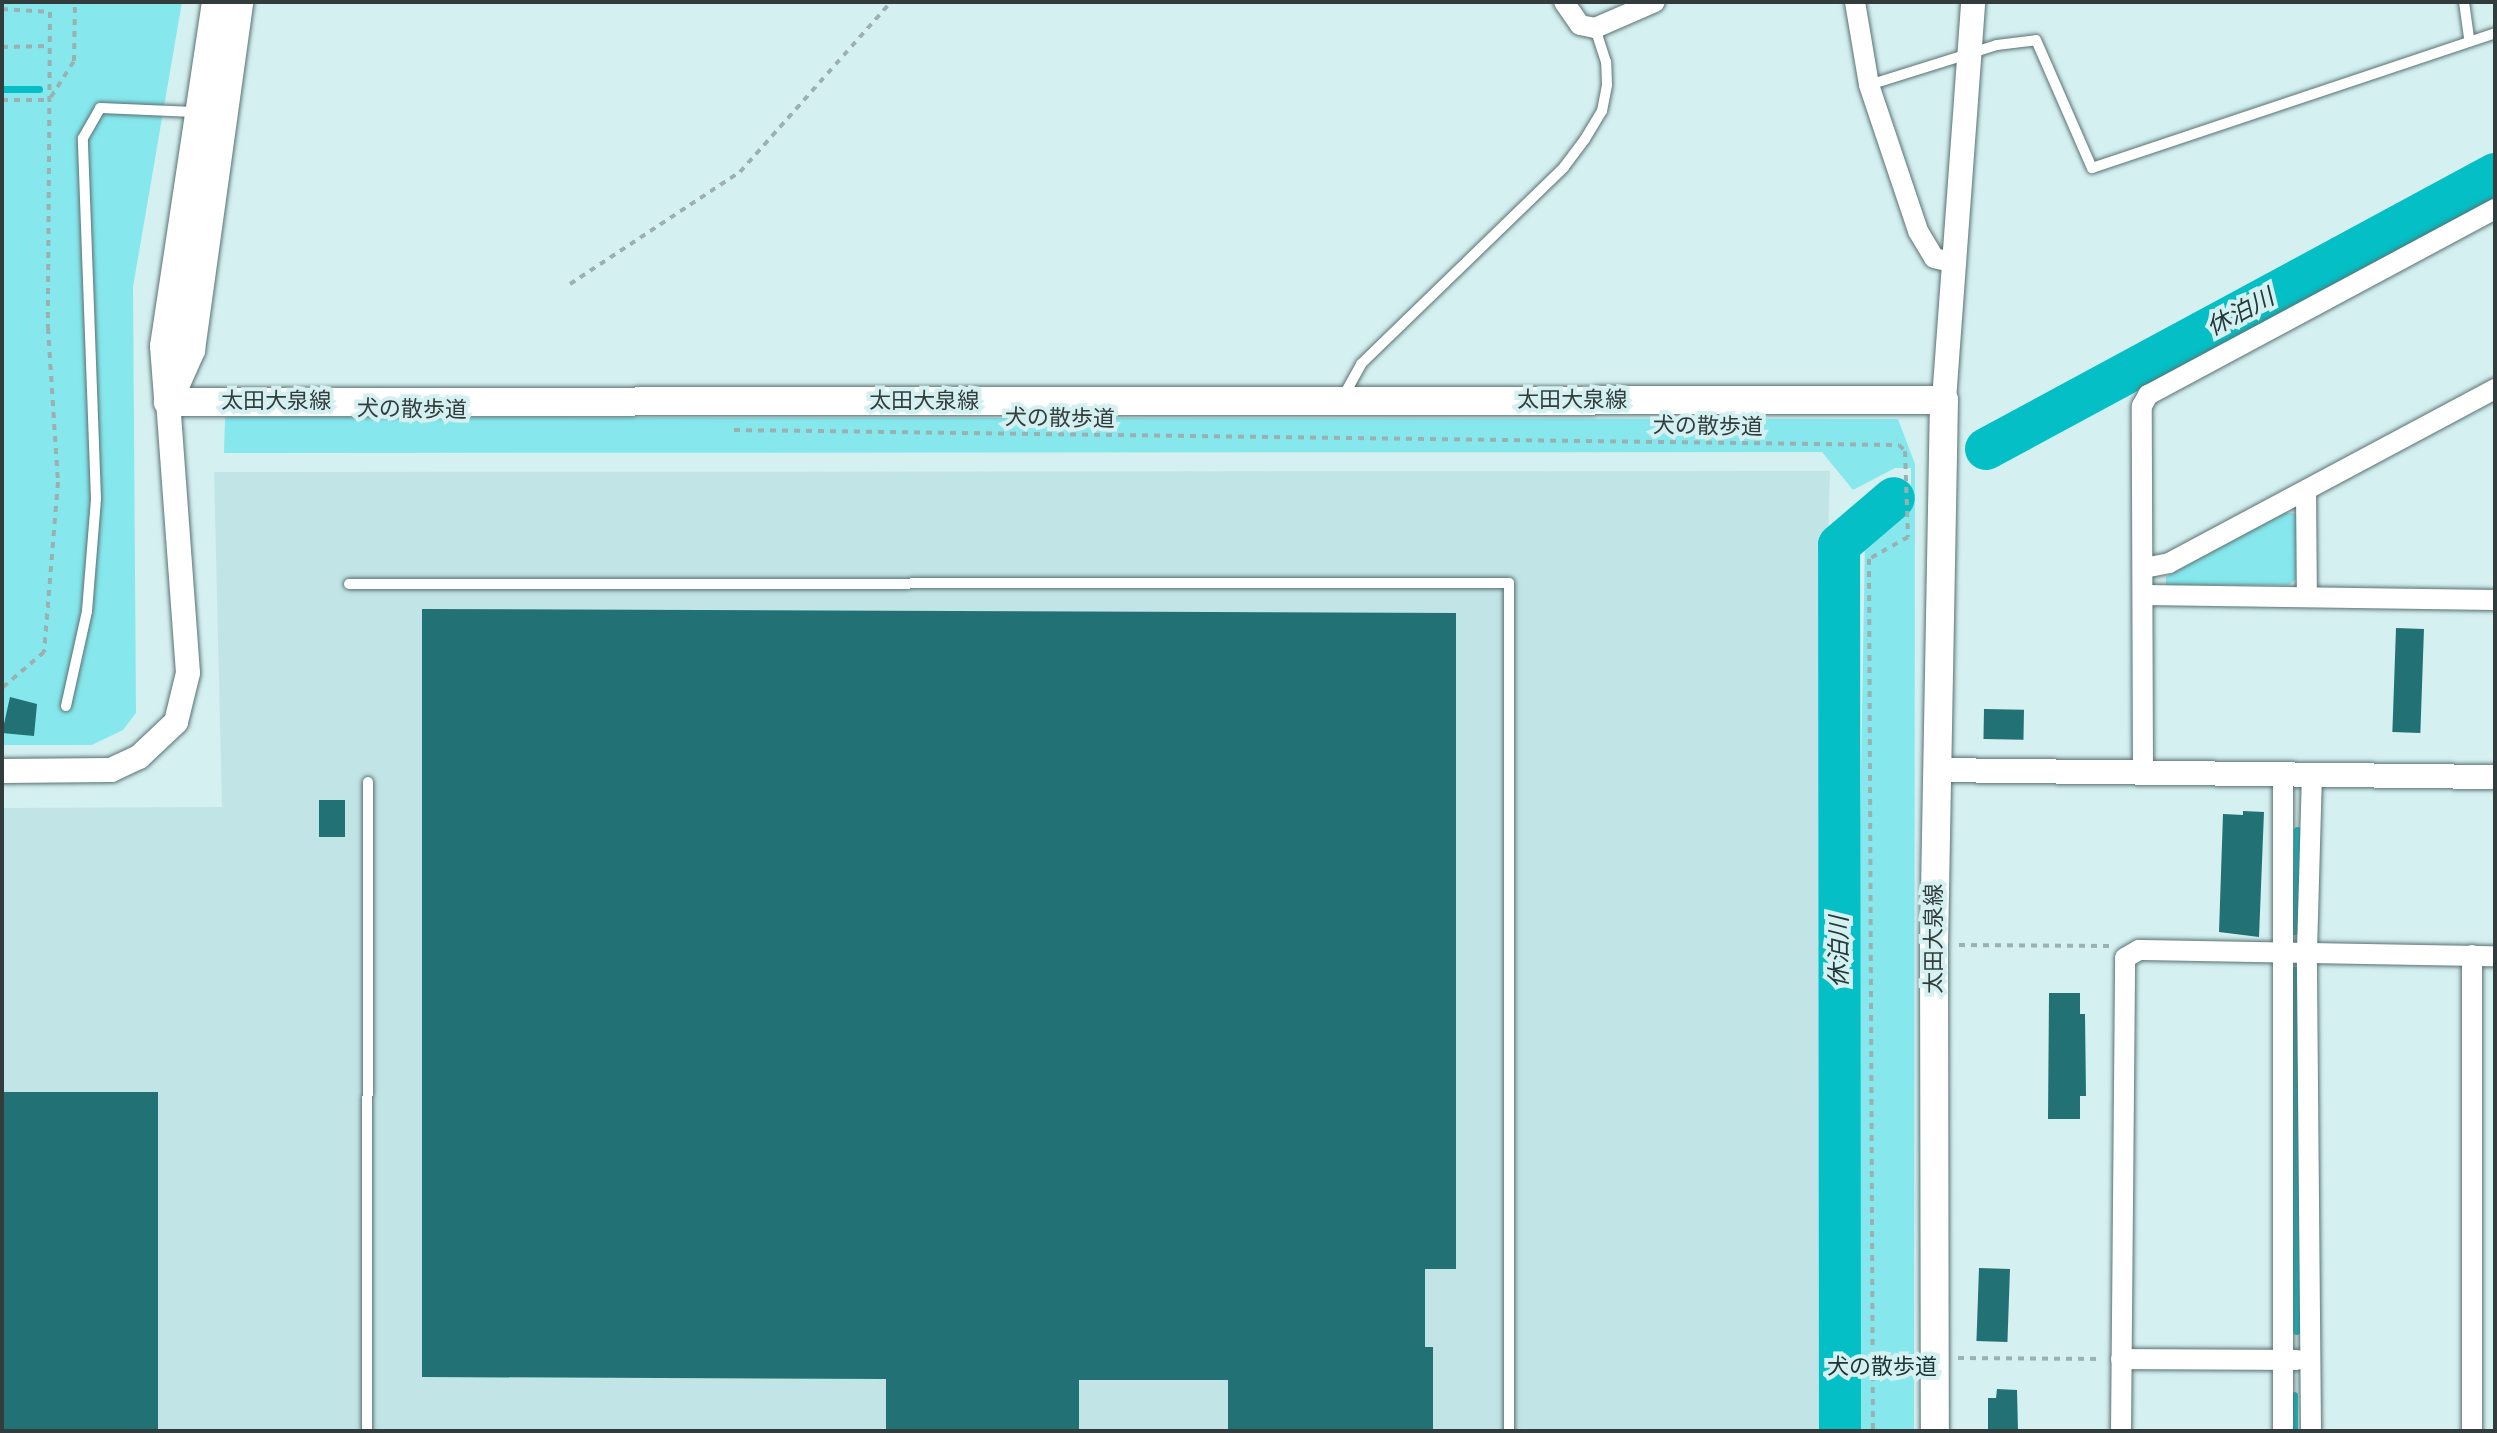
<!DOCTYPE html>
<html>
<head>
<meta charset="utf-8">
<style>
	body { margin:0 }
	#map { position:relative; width:2497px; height:1433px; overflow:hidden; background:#d5f0f1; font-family:"Space Grotesk","Noto Sans JP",sans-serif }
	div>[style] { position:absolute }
	.built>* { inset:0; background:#c1e5e6 }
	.green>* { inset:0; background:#86e8ed }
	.stream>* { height:7px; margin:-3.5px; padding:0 3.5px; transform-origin:3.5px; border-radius:3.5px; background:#04bfc5 }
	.river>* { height:42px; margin:-21px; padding:0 21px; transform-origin:21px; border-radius:21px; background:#04bfc5 }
	.building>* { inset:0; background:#227175; transform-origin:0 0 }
	.path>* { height:4px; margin-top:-2px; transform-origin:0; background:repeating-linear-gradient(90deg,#9bb0b1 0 6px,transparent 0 12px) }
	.roads { filter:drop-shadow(0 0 2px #597172) drop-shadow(0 0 2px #597172) }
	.service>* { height:10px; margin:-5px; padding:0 5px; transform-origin:5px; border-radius:5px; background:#fff }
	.minor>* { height:20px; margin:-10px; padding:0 10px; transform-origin:10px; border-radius:10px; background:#fff }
	.tertiary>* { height:24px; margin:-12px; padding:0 12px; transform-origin:12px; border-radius:12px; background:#fff }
	.secondary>* { height:28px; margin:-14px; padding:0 14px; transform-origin:14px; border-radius:14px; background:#fff }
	span { translate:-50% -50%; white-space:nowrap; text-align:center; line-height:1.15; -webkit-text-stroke:8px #d5f0f1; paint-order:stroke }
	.street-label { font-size:22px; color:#323c3d }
	.park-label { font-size:22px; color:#1c3435 }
	.water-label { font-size:24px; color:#20393a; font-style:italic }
	.frame { position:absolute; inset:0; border:4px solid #323c3d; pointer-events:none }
</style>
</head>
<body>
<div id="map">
	<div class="built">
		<div style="clip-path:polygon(1830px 471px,1823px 724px,1826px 1431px,2px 1431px,2px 808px,222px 807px,214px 472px)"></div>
	</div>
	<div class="green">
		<div style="clip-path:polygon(2px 2px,182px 2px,133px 287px,136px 713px,123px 730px,92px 745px,2px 745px)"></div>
		<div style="clip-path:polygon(225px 417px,1898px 419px,1915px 464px,1914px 1431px,1852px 1431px,1851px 1358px,1865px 540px,1911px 500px,1911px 468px,1895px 468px,1853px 490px,1822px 452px,224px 453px)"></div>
		<div style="clip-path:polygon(2283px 512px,2297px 514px,2296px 579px,2289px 585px,2166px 585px,2166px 577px)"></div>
	</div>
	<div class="stream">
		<div style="left:2px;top:89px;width:37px"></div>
		<div style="left:2295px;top:931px;width:101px;rotate:-88.9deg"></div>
		<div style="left:2295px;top:970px;width:361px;rotate:89.8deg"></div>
		<div style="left:2294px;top:1431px;width:36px;rotate:-90deg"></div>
	</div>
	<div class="river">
		<div style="left:1986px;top:449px;width:579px;rotate:-28.38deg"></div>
		<div style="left:1840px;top:1431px;width:886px;rotate:-90.06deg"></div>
		<div style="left:1839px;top:545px;width:72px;rotate:-40.5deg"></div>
	</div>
	<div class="building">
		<div style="clip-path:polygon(422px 609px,1456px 613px,1456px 1269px,1425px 1269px,1425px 1347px,1433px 1347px,1433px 1431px,1228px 1431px,1228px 1380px,1079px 1380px,1079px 1431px,886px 1431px,886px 1379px,422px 1377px)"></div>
		<div style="left:2396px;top:628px;width:28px;height:104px;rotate:2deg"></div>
		<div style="clip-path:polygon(10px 697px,37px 704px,34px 736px,2px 733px)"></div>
		<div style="left:1984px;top:709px;width:40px;height:30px;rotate:1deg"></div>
		<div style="left:319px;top:800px;width:26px;height:37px"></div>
		<div style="clip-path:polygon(2243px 811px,2264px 812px,2259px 937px,2219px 932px,2223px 814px,2243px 815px)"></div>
		<div style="clip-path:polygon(2049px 993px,2080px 993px,2080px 1014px,2085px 1014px,2086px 1096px,2080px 1096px,2080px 1119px,2048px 1119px)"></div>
		<div style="left:2px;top:1092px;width:156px;height:339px"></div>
		<div style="left:1979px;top:1268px;width:31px;height:73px;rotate:2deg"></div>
		<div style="clip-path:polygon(1997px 1389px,2017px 1390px,2018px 1431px,1988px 1431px,1988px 1398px,1996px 1398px)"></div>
	</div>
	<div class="path">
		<div style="left:2px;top:9px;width:48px;rotate:3.6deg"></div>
		<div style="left:50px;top:12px;width:316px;rotate:90.4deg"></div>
		<div style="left:48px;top:328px;width:154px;rotate:86.3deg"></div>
		<div style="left:58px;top:482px;width:171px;rotate:94.7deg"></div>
		<div style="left:44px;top:652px;width:55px;rotate:139.4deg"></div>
		<div style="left:2px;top:47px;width:48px;rotate:-1.2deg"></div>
		<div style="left:51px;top:97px;width:43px;rotate:-57.4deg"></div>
		<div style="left:74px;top:61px;width:59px;rotate:-89deg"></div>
		<div style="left:2px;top:100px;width:48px"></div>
		<div style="left:2px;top:260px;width:23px;rotate:90deg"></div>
		<div style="left:570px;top:284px;width:204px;rotate:-33.4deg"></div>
		<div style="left:740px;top:172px;width:227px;rotate:-48.4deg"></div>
		<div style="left:2px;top:364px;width:15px;rotate:90deg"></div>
		<div style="left:734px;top:430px;width:1165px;rotate:0.74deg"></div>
		<div style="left:1899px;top:445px;width:8px;rotate:45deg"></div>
		<div style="left:1905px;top:451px;width:86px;rotate:88deg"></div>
		<div style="left:1908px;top:537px;width:45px;rotate:150.6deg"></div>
		<div style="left:1869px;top:559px;width:872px;rotate:89.74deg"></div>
		<div style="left:2px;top:452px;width:10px;rotate:90deg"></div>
		<div style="left:1959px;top:945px;width:150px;rotate:0.4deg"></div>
		<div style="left:1958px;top:1358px;width:144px;rotate:0.4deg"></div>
	</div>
	<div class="roads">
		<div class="service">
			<div style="left:2464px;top:2px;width:37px;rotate:82deg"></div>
			<div style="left:1869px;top:85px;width:134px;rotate:-17.4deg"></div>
			<div style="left:1997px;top:45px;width:39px;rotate:-7deg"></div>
			<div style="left:2036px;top:40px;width:140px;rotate:66.4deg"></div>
			<div style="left:2092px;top:168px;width:425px;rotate:-18.5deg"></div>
			<div style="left:1343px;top:397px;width:38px;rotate:-61deg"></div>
			<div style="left:1361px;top:364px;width:283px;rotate:-44.1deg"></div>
			<div style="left:1564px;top:167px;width:35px;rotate:-53deg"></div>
			<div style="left:1585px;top:139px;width:33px;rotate:-59deg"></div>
			<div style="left:1602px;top:111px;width:26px;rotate:-79deg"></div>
			<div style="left:1607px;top:85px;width:23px;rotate:-92deg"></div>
			<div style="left:1606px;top:62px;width:36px;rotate:-108deg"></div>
			<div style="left:349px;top:584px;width:1160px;rotate:-0.05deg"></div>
			<div style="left:1509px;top:583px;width:848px;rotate:90deg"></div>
			<div style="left:66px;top:706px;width:97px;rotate:-77.5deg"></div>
			<div style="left:87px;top:611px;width:112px;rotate:-85.4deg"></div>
			<div style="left:96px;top:499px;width:361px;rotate:-92.1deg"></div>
			<div style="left:83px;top:138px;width:34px;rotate:-60deg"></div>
			<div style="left:100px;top:108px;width:95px;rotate:2.4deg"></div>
			<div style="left:367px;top:1431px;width:649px;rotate:-89.91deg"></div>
		</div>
		<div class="minor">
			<div style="left:1564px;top:2px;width:28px;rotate:55deg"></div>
			<div style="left:1580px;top:25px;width:15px;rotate:11deg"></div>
			<div style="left:1595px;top:28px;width:65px;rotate:-23.4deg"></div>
			<div style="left:1855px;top:2px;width:84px;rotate:80.4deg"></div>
			<div style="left:1869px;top:85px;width:154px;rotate:71.4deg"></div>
			<div style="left:1918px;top:231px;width:31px;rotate:59deg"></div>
			<div style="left:1934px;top:258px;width:22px;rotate:13deg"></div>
			<div style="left:2306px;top:491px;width:106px;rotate:89.5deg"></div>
			<div style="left:2144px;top:568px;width:25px;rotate:-11deg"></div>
			<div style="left:2169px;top:563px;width:370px;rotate:-28.1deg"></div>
			<div style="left:2145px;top:595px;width:350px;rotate:0.8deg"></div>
			<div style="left:2143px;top:771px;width:365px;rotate:-90.2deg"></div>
			<div style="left:2142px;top:406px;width:13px;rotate:-61deg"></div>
			<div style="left:2148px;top:395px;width:394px;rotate:-28.2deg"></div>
			<div style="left:2283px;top:775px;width:656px;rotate:90deg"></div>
			<div style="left:2121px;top:1359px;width:176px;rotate:0.3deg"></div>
			<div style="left:2121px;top:1431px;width:473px;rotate:-89.5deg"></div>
			<div style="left:2125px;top:958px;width:16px;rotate:-30deg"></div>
			<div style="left:2139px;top:950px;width:356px;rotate:1deg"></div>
			<div style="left:2311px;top:1431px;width:479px;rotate:-90.5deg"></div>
			<div style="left:2307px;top:952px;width:177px;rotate:-88.4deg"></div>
			<div style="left:2472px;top:1431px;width:476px;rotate:-90deg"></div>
		</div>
		<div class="tertiary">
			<div style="left:1944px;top:400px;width:399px;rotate:-85.8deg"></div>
			<div style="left:1936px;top:770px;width:559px;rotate:0.72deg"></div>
			<div style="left:2px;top:771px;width:109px;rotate:-0.5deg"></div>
			<div style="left:111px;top:770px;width:31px;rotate:-25deg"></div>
			<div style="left:139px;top:757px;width:51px;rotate:-43.4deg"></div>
			<div style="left:176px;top:722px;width:50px;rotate:-76.2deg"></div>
			<div style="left:188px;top:673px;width:272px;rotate:-94.2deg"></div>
		</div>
		<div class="secondary">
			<div style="left:168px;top:398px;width:52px;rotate:-94.4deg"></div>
			<div style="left:164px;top:346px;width:348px;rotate:-81.4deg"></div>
			<div style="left:168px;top:402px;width:1776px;rotate:-0.06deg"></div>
			<div style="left:1944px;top:400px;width:544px;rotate:91.05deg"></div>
			<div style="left:1934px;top:944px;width:487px;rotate:89.9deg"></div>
			<div style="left:168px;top:402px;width:57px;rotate:-66.1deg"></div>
			<div style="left:191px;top:350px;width:351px;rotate:-82.1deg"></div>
		</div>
	</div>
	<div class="street-label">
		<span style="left:1572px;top:400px">太田大泉線</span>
		<span style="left:276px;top:401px">太田大泉線</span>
		<span style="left:924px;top:401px">太田大泉線</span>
		<span style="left:412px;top:409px;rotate:1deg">犬の散歩道</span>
		<span style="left:1060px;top:418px;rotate:1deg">犬の散歩道</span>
		<span style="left:1708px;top:426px;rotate:1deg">犬の散歩道</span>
		<span style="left:1934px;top:939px;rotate:-90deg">太田大泉線</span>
	</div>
	<div class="park-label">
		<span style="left:1882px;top:1367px">犬の散歩道</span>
	</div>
	<div class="water-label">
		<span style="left:2240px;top:312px;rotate:-28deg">休泊川</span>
		<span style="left:1839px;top:952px;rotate:-90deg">休泊川</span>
	</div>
	<div class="frame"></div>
</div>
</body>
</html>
